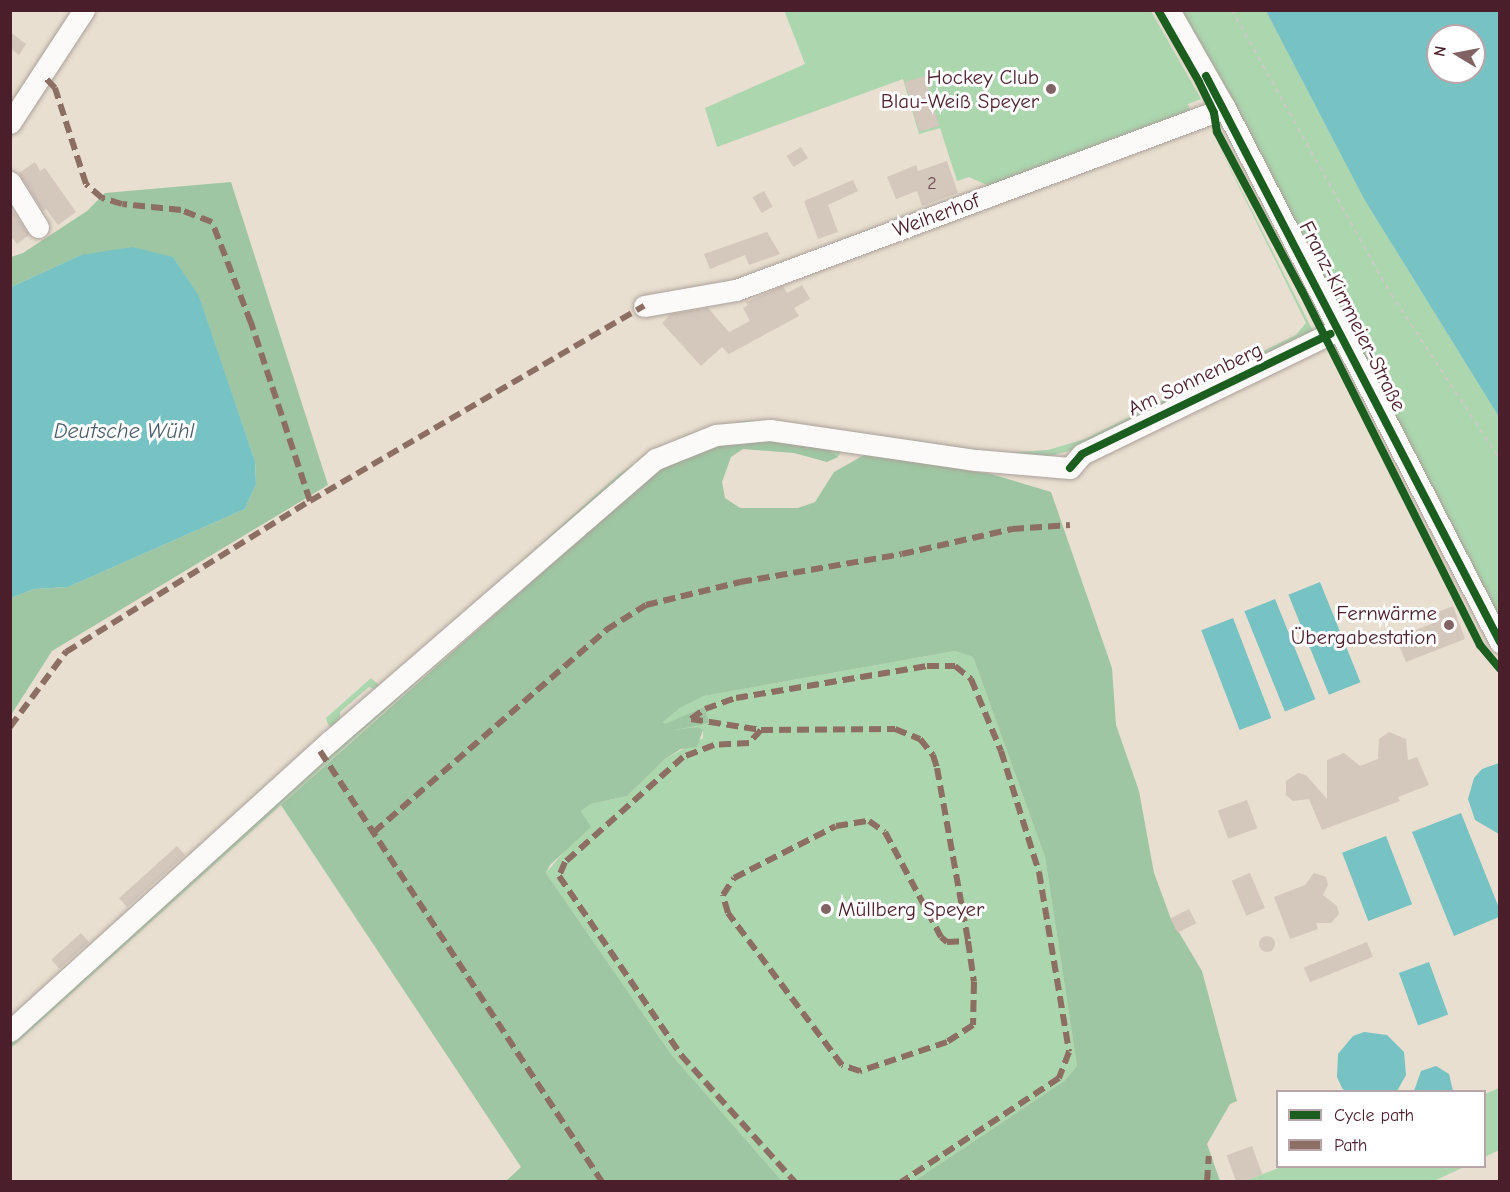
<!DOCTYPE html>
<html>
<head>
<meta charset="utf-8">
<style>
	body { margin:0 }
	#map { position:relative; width:1510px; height:1192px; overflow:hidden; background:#e8dfd0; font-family:"Comic Neue",sans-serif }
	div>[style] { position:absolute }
	.green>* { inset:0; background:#abd6ae }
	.forest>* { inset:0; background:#9ec6a2 }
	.water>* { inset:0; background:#77c2c3; transform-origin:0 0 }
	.building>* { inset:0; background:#d4c7bc; transform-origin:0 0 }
	.round { border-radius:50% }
	.path>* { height:2px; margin-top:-1px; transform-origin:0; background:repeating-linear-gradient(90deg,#cec9c7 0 4.5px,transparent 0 9px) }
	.roads { filter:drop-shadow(0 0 2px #aba09a) drop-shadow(0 0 2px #aba09a) }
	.minor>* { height:21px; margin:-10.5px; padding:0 10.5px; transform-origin:10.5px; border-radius:10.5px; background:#fcfaf8 }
	.quiet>* { height:6px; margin-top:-3px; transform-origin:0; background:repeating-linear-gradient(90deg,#8d6e63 0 12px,transparent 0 18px) }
	.cycleway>* { height:8px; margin:-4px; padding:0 4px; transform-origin:4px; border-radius:4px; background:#1b5e20 }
	.dots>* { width:16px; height:16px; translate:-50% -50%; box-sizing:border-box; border:3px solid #fff; border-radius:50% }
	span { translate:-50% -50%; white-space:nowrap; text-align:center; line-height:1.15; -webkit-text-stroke:6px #fff; paint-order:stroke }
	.number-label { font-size:18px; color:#6c494f }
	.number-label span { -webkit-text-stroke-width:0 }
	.poi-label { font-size:21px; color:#4a1f2b }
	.right { translate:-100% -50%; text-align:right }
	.left { translate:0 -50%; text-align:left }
	.street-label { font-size:21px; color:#4a1f2b }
	.water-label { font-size:22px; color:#485b66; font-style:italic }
	.frame { position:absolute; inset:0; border:12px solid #4a1f2b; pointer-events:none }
	.legend { position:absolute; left:1276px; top:1090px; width:210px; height:78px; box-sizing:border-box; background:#fff; border:2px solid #b7a5aa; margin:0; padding:8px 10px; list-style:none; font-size:18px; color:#4a1f2b }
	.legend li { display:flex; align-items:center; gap:12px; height:30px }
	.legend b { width:30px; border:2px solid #b7a5aa }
	.north { position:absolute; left:1426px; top:24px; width:60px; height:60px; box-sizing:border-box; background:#fff; border:2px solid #b7a5aa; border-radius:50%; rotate:280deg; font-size:16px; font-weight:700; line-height:24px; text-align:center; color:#4a1f2b }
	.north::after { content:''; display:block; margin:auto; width:21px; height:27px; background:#816265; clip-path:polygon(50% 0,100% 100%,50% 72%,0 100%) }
</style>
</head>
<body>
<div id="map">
	<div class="green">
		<div style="clip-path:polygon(784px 10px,1151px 11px,1201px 99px,1188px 104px,1191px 113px,989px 186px,969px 177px,957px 181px,940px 128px,919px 134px,903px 79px,717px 147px,705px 108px,805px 64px)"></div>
		<div style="clip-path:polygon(1177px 11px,1266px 11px,1364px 199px,1499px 417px,1499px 627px)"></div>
		<div style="clip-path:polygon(1213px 134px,1313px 331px,1069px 451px,1050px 456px,1007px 457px,808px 427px,638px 463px,379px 690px,369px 687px,340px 712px,340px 719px,331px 728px,328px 724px,326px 718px,371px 678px,381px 687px,618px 475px,653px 451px,689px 434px,742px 421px,776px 421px,1002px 453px,1048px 450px,1085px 439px,1296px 335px,1306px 323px)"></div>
		<div style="clip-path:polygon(763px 436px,844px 447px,838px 457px,826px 447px,784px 440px,745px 440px,705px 448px,647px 475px,11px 1048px,10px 1042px,634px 482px,665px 462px,699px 447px)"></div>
		<div style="clip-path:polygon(955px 651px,973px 657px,1045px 857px,1077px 1066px,1064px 1081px,914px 1181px,782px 1181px,671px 1054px,546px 873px,588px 823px,581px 811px,591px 804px,627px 796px,665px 759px,703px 738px,703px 731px,698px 727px,670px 734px,669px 731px,682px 726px,710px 723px,704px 707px,665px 725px,663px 722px,680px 708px,704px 696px)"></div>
		<div style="clip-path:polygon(1499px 1088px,1499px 1150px,1485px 1157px,1485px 1094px)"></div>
		<div style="clip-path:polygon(1281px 1167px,1464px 1167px,1434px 1181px,1242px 1182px)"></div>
	</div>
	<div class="forest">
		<div style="clip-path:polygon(231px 182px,328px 485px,52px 651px,11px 715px,11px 598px,34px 589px,68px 587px,245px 509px,256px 484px,255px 461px,199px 297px,173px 257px,81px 255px,11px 287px,11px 257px,23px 253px,87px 211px,105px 193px)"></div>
		<div style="clip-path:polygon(765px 440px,826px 447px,838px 457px,827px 462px,794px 453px,743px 449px,731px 457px,722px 482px,725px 498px,740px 508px,798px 508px,815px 502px,834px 472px,866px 454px,991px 474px,1051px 492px,1112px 668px,1116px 725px,1139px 791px,1154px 873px,1171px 919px,1202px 971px,1237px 1101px,1230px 1104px,1207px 1144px,1220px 1181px,914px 1181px,1064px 1081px,1077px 1066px,1045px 857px,973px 657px,955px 651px,704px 696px,680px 708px,663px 722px,665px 724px,704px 707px,710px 723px,669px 731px,698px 727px,703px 730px,697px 747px,681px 749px,665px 759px,627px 796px,591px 804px,581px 811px,591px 827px,550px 865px,546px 873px,671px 1054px,782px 1181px,506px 1181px,521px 1167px,281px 805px,659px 468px,723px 443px)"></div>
	</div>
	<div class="water">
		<div style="clip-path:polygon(evenodd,1266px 11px,1499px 11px,1499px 417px,1364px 199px,1266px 11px,1438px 36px,1474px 36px,1474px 72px,1438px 72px,1438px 36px)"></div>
		<div style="clip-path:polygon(132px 247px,173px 257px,199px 296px,255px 461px,256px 484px,245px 509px,68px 587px,34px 589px,11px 598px,11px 287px,81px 255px)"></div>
		<div style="left:1320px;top:582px;width:108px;height:34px;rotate:68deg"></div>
		<div style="left:1275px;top:599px;width:108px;height:33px;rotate:68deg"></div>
		<div style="left:1233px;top:618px;width:107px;height:34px;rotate:69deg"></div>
		<div style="clip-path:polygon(1499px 763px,1500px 763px,1499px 834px,1475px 820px,1468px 799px,1474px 778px,1482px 769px)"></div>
		<div style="clip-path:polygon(1461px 813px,1499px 908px,1499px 917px,1454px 936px,1412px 832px)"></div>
		<div style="left:1386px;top:836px;width:73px;height:47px;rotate:69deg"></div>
		<div style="left:1429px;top:962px;width:56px;height:32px;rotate:70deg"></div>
		<div style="clip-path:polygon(1364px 1032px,1387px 1035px,1404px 1052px,1406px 1075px,1397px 1091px,1345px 1091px,1342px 1088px,1337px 1077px,1338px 1054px,1353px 1036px)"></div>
		<div style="clip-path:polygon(1436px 1066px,1449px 1074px,1453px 1091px,1414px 1091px,1421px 1071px)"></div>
	</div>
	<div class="building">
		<div style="clip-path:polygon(10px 32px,26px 44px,19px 55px,10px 48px)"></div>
		<div style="left:925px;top:76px;width:52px;height:21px;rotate:74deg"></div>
		<div style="left:801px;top:147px;width:13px;height:17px;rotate:58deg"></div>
		<div style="clip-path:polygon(947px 161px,958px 193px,922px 206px,917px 191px,896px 199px,887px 177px,916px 165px,918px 171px)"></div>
		<div style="clip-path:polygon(35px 162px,40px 171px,45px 168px,76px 212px,58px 225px,46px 209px,43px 211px,19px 173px)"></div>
		<div style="clip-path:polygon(853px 180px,858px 191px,828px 205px,838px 232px,818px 239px,804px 201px)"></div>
		<div style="left:764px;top:191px;width:18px;height:13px;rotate:61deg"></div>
		<div style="clip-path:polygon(10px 207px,29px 235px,17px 244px,10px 235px)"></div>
		<div style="clip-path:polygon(767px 232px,780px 254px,749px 265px,745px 255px,710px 269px,704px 254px)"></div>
		<div style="clip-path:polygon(802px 285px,810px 299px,794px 308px,799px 316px,729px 354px,722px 347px,701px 366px,662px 323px,671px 314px,708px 308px,729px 332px,750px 321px,743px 308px,748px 305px,746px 302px,783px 286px,787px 293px)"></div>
		<div style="clip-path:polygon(1453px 606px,1465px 639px,1406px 662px,1396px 638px,1436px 622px,1433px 614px)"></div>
		<div style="clip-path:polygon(1389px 732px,1406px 739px,1408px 760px,1417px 757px,1429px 785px,1398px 797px,1400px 801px,1322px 830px,1309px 799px,1293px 801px,1286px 795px,1286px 781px,1298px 773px,1306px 775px,1327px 799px,1327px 760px,1344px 753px,1360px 766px,1378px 759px,1379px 739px)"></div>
		<div style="left:1247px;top:800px;width:30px;height:31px;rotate:70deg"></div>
		<div style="left:177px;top:846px;width:12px;height:78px;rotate:48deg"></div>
		<div style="left:1250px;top:873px;width:38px;height:20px;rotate:67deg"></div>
		<div style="clip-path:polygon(1314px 873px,1326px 877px,1328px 885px,1323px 895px,1337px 906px,1339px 914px,1331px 923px,1316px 923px,1318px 929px,1290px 939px,1274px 897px,1305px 885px)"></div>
		<div style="left:1189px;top:909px;width:16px;height:21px;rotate:63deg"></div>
		<div style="left:81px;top:933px;width:12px;height:40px;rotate:48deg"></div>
		<div class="round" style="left:1259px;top:936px;width:16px;height:16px"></div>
		<div style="left:1367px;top:942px;width:16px;height:68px;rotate:68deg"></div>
		<div style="left:1252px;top:1146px;width:30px;height:27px;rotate:70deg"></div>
	</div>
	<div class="path">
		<div style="left:1232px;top:10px;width:325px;rotate:60.8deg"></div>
		<div style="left:1391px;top:294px;width:198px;rotate:56.6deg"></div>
	</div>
	<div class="roads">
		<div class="minor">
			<div style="left:1169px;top:10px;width:113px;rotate:60.3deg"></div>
			<div style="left:1225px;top:108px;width:601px;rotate:62.75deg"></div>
			<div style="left:10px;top:123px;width:135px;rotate:-56.8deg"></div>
			<div style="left:10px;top:182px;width:53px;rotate:58.1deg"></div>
			<div style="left:644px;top:306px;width:93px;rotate:-9.9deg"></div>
			<div style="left:736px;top:290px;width:522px;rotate:-20.41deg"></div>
			<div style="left:10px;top:1031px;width:432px;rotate:-42.2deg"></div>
			<div style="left:330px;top:741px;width:431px;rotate:-40.9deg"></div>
			<div style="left:656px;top:459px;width:65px;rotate:-21.8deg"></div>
			<div style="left:716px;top:435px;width:54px;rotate:-5.3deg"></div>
			<div style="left:770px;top:430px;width:208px;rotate:8.3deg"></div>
			<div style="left:976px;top:460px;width:94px;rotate:4.9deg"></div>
			<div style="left:1070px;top:468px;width:18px;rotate:-49deg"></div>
			<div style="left:1082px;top:454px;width:286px;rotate:-25.9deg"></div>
		</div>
	</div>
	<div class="quiet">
		<div style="left:310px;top:501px;width:387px;rotate:-30.3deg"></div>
		<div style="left:691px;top:719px;width:71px;rotate:8.9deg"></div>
		<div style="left:761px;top:730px;width:134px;rotate:-0.4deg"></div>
		<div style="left:895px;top:729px;width:27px;rotate:22deg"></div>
		<div style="left:920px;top:739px;width:21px;rotate:51deg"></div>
		<div style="left:933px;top:755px;width:14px;rotate:73deg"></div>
		<div style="left:937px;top:768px;width:176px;rotate:79.8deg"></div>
		<div style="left:968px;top:941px;width:41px;rotate:81.7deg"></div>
		<div style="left:974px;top:982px;width:43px;rotate:91.3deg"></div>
		<div style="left:973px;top:1025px;width:31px;rotate:147deg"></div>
		<div style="left:947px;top:1042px;width:92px;rotate:161.6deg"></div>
		<div style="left:860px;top:1071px;width:19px;rotate:-162deg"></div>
		<div style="left:842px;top:1065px;width:190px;rotate:-126.9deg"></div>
		<div style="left:728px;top:913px;width:19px;rotate:-106deg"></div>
		<div style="left:723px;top:895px;width:20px;rotate:-57deg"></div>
		<div style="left:734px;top:878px;width:114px;rotate:-27deg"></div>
		<div style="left:836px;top:826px;width:33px;rotate:-9deg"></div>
		<div style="left:869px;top:821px;width:19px;rotate:35deg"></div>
		<div style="left:885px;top:832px;width:119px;rotate:61.9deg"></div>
		<div style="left:941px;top:937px;width:8px;rotate:40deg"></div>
		<div style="left:947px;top:942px;width:21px;rotate:-3deg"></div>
		<div style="left:691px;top:719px;width:17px;rotate:-36deg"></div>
		<div style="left:705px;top:709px;width:33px;rotate:-20deg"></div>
		<div style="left:736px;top:698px;width:194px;rotate:-9.5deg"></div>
		<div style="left:927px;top:666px;width:28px"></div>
		<div style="left:955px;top:666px;width:21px;rotate:39deg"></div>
		<div style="left:971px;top:679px;width:78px;rotate:67.4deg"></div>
		<div style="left:1001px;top:751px;width:127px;rotate:72.6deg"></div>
		<div style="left:1039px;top:872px;width:182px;rotate:80.5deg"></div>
		<div style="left:1069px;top:1052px;width:28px;rotate:111deg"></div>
		<div style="left:1059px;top:1078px;width:189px;rotate:146.6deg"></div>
		<div style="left:10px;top:727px;width:94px;rotate:-53.3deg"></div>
		<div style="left:66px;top:652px;width:287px;rotate:-31.8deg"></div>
		<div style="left:310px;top:501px;width:188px;rotate:-108.3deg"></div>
		<div style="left:251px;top:323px;width:108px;rotate:-111.1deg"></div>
		<div style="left:212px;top:222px;width:33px;rotate:-159deg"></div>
		<div style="left:181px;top:210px;width:59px;rotate:-174.2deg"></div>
		<div style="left:122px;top:204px;width:21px;rotate:-163deg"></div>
		<div style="left:102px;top:198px;width:21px;rotate:-139deg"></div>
		<div style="left:86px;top:184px;width:101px;rotate:-107.9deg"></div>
		<div style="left:55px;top:88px;width:18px;rotate:-133deg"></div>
		<div style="left:761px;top:730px;width:18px;rotate:133deg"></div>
		<div style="left:749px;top:743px;width:35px;rotate:177deg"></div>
		<div style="left:714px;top:745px;width:33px;rotate:159deg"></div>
		<div style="left:683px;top:757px;width:158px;rotate:138.3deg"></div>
		<div style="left:565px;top:862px;width:15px;rotate:113deg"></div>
		<div style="left:559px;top:876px;width:217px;rotate:55.7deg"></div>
		<div style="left:681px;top:1055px;width:171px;rotate:48.1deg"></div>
		<div style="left:320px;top:751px;width:515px;rotate:56.8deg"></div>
		<div style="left:374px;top:832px;width:308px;rotate:-41deg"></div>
		<div style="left:606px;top:630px;width:47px;rotate:-32deg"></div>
		<div style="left:646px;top:605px;width:97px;rotate:-13.7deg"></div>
		<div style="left:740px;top:582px;width:164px;rotate:-9.8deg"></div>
		<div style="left:902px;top:554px;width:113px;rotate:-12.8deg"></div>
		<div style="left:1012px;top:529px;width:58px;rotate:-3.9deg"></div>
		<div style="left:1207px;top:1182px;width:26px;rotate:-86deg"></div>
	</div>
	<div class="cycleway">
		<div style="left:1158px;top:10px;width:83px;rotate:60.3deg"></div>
		<div style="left:1199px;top:82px;width:34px;rotate:64deg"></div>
		<div style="left:1214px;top:113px;width:19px;rotate:81deg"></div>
		<div style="left:1217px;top:132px;width:180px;rotate:61.9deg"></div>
		<div style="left:1302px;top:291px;width:396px;rotate:63.3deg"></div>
		<div style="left:1480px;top:645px;width:31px;rotate:50deg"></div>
		<div style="left:1206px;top:76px;width:638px;rotate:62.55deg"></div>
		<div style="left:1070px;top:468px;width:18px;rotate:-49deg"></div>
		<div style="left:1082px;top:454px;width:276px;rotate:-25.8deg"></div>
	</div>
	<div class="dots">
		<div style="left:1051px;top:89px;background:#816265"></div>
		<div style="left:1449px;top:625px;background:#816265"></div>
		<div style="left:826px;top:909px;background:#816265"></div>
	</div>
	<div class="number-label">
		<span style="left:932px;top:184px">2</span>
	</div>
	<div class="poi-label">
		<span class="right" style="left:1039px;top:89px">Hockey Club<br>Blau-Weiß Speyer</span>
		<span class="right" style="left:1437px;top:625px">Fernwärme<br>Übergabestation</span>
		<span class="left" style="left:838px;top:909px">Müllberg Speyer</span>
	</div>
	<div class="street-label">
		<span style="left:936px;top:215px;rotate:-20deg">Weiherhof</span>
		<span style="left:1353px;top:316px;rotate:63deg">Franz-Kirrmeier-Straße</span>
		<span style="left:1195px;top:379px;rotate:-25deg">Am Sonnenberg</span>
	</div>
	<div class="water-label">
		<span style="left:124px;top:432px">Deutsche Wühl</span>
	</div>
	<div class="frame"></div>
	<ul class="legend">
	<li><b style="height:8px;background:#1b5e20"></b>Cycle path</li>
	<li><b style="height:8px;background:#8d6e63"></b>Path</li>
	</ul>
	<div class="north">N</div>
</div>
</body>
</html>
